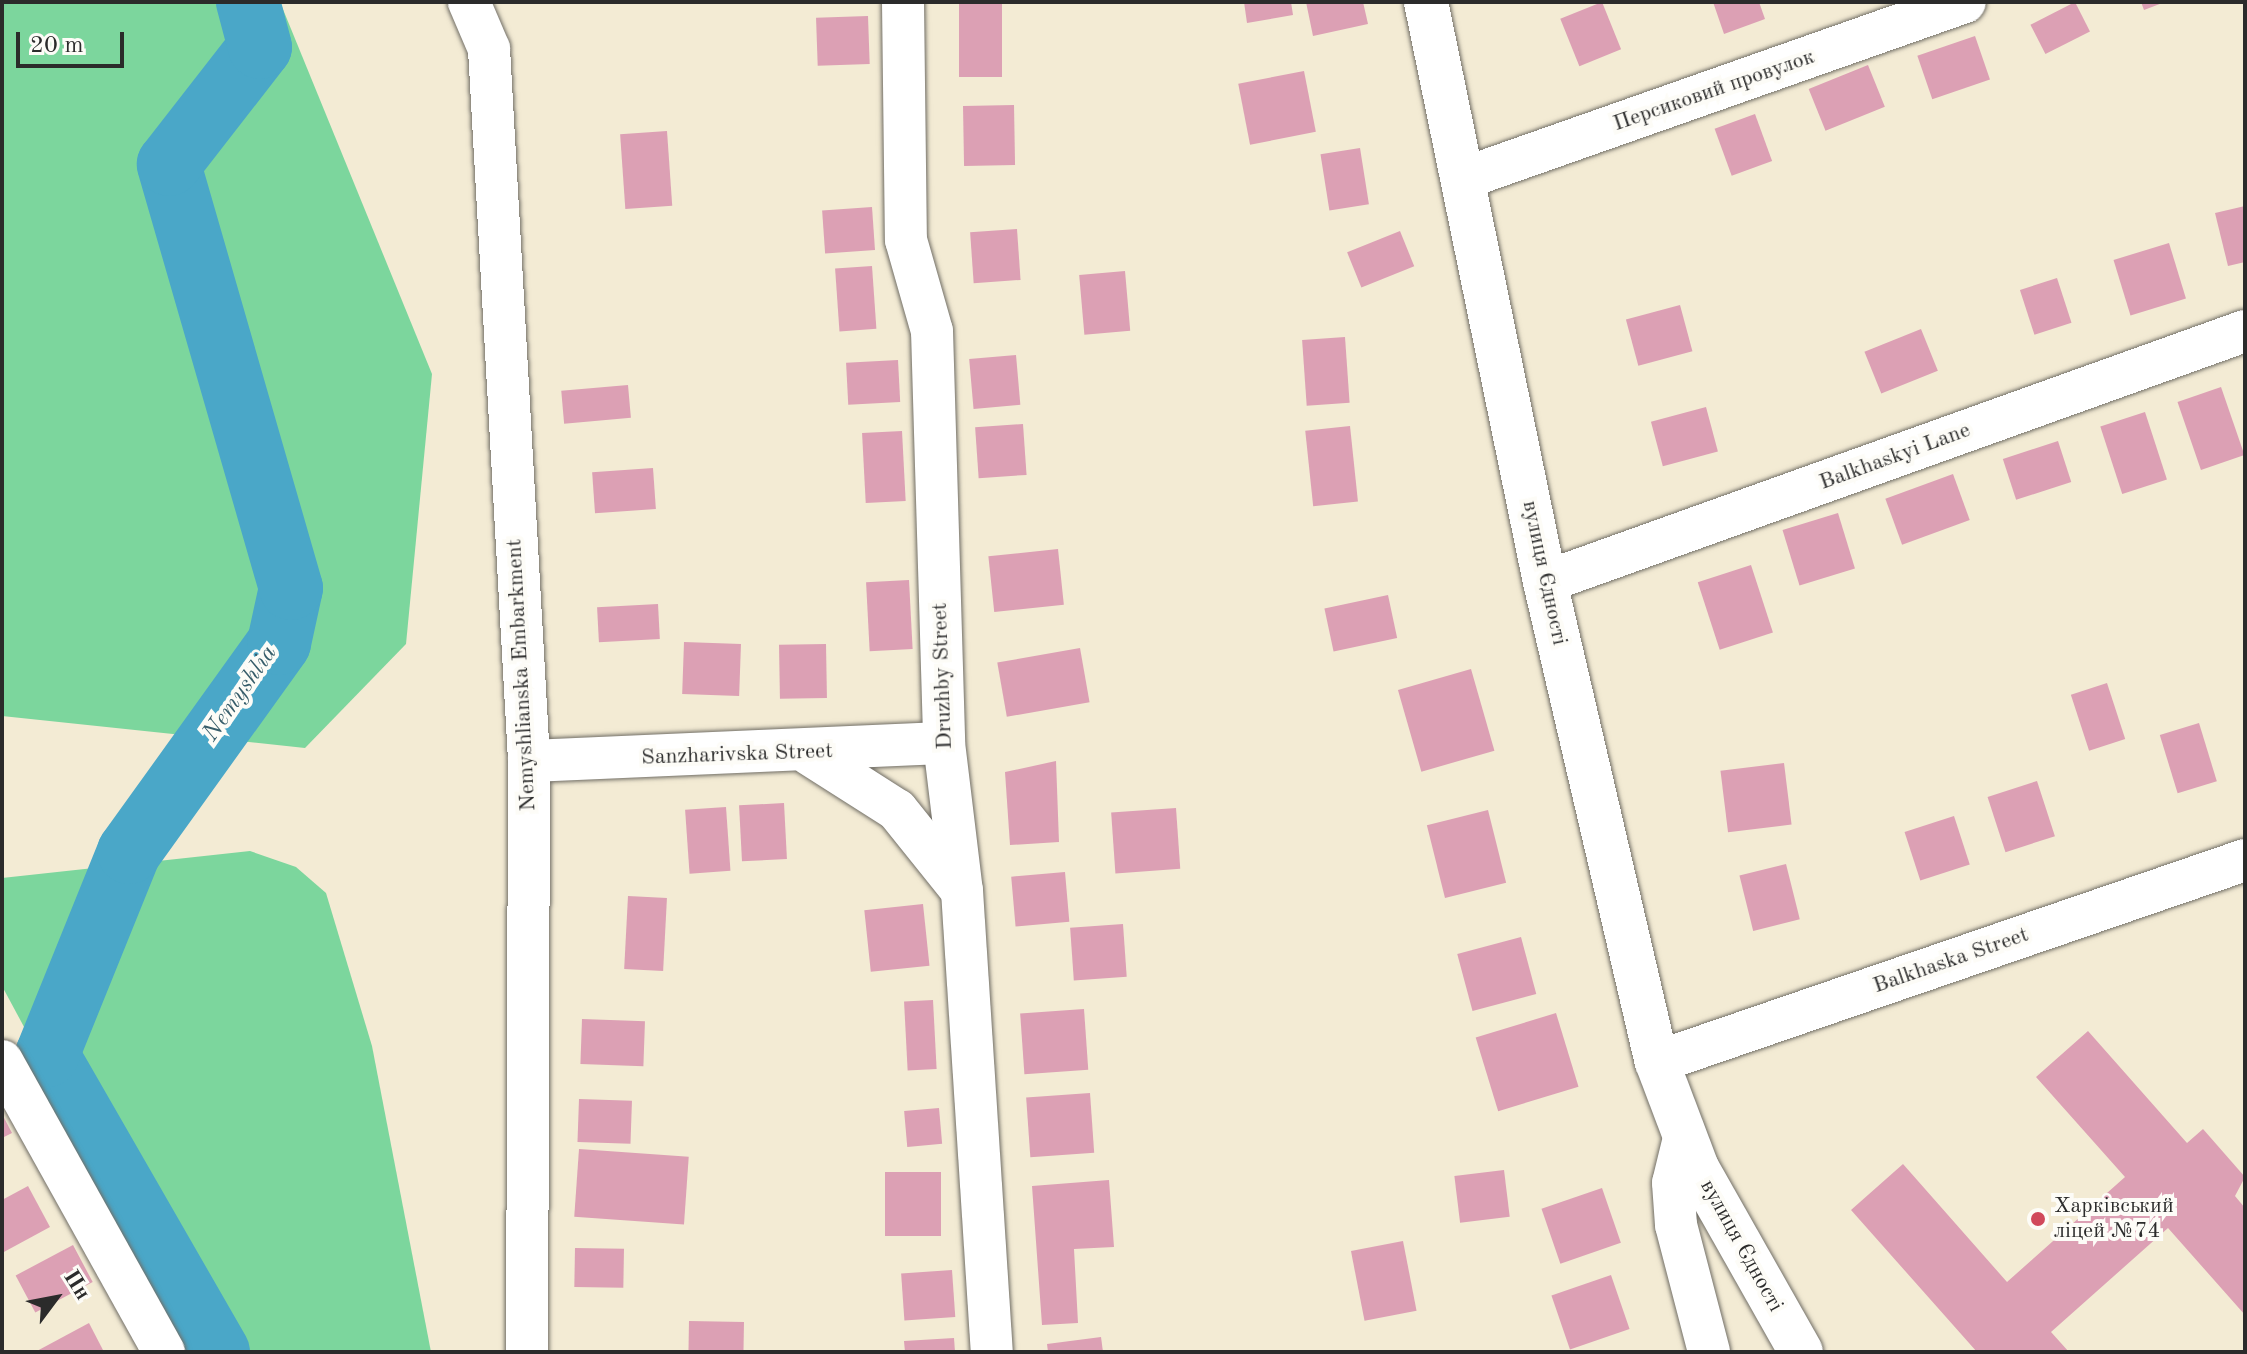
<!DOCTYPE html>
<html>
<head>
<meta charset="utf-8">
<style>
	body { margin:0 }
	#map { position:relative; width:2247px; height:1354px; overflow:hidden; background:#f3ebd4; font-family:"Old Standard TT",serif }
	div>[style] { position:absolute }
	.green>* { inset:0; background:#7cd69d }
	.river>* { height:64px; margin:-32px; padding:0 32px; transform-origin:32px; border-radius:32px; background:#4aa7c8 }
	.building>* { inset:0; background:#dca0b4; transform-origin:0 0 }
	.roads { filter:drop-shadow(0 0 2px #716e66) drop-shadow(0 0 2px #716e66) }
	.street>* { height:42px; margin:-21px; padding:0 21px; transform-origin:21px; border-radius:21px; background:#fff }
	.secondary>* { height:44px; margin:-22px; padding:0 22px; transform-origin:22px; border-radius:22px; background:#fff }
	.dots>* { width:22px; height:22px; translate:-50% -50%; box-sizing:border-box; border:4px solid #fdfcf7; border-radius:50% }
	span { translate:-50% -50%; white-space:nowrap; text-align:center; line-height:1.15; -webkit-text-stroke:8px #fdfcf7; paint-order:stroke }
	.street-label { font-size:22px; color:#2b2b2b }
	.poi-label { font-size:22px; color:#2b2b2b }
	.left { translate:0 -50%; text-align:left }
	.water-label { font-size:24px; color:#375d6a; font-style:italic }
	.frame { position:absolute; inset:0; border:4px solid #2b2b2b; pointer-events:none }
	.north { position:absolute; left:16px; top:1258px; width:80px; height:80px; -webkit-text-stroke:6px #fdfcf7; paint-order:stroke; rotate:58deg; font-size:22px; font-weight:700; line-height:32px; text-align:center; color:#2b2b2b }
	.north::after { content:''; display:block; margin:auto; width:28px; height:36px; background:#2b2b2b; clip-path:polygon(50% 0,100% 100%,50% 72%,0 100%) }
	.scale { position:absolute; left:16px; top:32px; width:108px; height:36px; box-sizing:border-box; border:4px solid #2b2b2b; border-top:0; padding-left:10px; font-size:24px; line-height:28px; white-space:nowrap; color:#2b2b2b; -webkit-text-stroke:6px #fdfcf7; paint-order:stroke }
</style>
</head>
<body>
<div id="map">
	<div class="green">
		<div style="clip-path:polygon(2px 2px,280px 2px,432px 374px,406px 644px,305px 748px,2px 716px)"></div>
		<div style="clip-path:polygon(250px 851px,296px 867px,326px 893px,372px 1046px,431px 1352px,199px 1352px,2px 986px,2px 878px)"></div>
	</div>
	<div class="river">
		<div style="left:218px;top:1352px;width:343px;rotate:-119.9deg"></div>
		<div style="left:47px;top:1055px;width:219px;rotate:-68deg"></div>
		<div style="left:129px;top:852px;width:257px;rotate:-54.3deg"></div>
		<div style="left:279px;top:643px;width:56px;rotate:-77.7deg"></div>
		<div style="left:291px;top:588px;width:441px;rotate:-106.1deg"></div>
		<div style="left:169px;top:164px;width:148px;rotate:-52.1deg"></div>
		<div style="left:260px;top:47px;width:47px;rotate:-104.9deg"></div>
	</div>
	<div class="building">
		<div style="left:959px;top:2px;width:43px;height:75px"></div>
		<div style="clip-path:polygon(1244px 2px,1291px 2px,1293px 15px,1247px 23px)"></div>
		<div style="clip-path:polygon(1306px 2px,1363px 2px,1368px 24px,1313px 36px)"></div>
		<div style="left:1602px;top:2px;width:51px;height:45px;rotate:68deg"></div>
		<div style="clip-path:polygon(1713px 2px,1759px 2px,1765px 19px,1724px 34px)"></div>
		<div style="left:2075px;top:2px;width:33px;height:50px;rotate:63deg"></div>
		<div style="clip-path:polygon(2141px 2px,2165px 2px,2144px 10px)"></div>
		<div style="left:868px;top:16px;width:48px;height:52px;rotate:88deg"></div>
		<div style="left:1975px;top:36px;width:46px;height:61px;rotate:71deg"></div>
		<div style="left:1868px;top:65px;width:45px;height:64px;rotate:68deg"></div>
		<div style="left:1304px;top:71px;width:62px;height:67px;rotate:79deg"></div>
		<div style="left:1014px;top:105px;width:60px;height:51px;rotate:89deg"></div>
		<div style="left:1755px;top:114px;width:50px;height:43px;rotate:70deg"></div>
		<div style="left:667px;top:131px;width:75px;height:47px;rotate:86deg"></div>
		<div style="left:1360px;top:148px;width:57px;height:40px;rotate:81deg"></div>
		<div style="clip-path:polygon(2245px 206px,2245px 262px,2228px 266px,2215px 213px)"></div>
		<div style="left:872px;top:207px;width:43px;height:50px;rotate:86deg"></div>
		<div style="left:1017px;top:229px;width:51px;height:47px;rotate:86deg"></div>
		<div style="left:1400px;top:231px;width:38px;height:57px;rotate:68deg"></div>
		<div style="left:2169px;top:243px;width:58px;height:58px;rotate:73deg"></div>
		<div style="left:872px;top:266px;width:63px;height:37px;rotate:86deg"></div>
		<div style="left:1125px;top:271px;width:60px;height:46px;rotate:85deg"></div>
		<div style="left:2057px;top:278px;width:47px;height:39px;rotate:72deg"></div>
		<div style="left:1680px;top:305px;width:48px;height:56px;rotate:75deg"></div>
		<div style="left:1921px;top:329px;width:45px;height:61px;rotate:68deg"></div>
		<div style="left:1345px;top:337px;width:66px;height:43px;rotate:86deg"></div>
		<div style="left:1016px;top:355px;width:50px;height:47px;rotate:85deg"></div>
		<div style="left:898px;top:360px;width:42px;height:52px;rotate:87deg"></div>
		<div style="left:628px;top:385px;width:33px;height:67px;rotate:85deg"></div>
		<div style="left:2221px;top:387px;width:72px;height:46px;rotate:71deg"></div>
		<div style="left:1706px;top:407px;width:46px;height:57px;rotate:75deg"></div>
		<div style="left:2145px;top:412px;width:71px;height:47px;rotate:72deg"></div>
		<div style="left:1023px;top:424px;width:51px;height:48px;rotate:86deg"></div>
		<div style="left:1350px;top:426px;width:76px;height:45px;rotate:84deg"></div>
		<div style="left:902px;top:431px;width:70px;height:40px;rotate:87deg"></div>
		<div style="left:2058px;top:441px;width:43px;height:58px;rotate:72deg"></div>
		<div style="left:653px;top:468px;width:41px;height:61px;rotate:86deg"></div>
		<div style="left:1953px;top:474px;width:49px;height:72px;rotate:70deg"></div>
		<div style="left:1838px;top:513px;width:58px;height:58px;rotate:73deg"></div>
		<div style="left:1058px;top:549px;width:56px;height:70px;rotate:84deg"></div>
		<div style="left:1751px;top:565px;width:71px;height:56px;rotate:72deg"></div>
		<div style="left:909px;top:580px;width:69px;height:43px;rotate:87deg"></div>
		<div style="left:1388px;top:595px;width:44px;height:65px;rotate:78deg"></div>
		<div style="left:658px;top:604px;width:35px;height:61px;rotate:87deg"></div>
		<div style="left:684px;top:642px;width:57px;height:52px;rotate:2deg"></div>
		<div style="left:826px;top:644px;width:54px;height:47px;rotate:89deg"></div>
		<div style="left:1080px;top:648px;width:55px;height:84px;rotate:80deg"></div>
		<div style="left:1471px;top:669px;width:85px;height:76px;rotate:74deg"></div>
		<div style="left:2107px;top:683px;width:59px;height:38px;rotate:72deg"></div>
		<div style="left:2199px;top:723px;width:61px;height:41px;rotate:73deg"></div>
		<div style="clip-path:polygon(1056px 761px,1059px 842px,1010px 845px,1005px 772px)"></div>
		<div style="left:1784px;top:763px;width:62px;height:64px;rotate:83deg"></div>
		<div style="left:2037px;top:781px;width:58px;height:52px;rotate:72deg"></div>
		<div style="left:784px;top:803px;width:56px;height:45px;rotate:87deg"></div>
		<div style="left:726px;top:807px;width:64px;height:41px;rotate:86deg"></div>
		<div style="left:1176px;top:808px;width:61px;height:65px;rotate:86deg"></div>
		<div style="left:1488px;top:810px;width:75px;height:63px;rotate:76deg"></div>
		<div style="left:1954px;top:816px;width:51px;height:52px;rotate:72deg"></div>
		<div style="left:1786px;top:864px;width:57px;height:48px;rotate:76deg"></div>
		<div style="left:1065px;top:872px;width:50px;height:54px;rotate:85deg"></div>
		<div style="left:628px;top:896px;width:39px;height:73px;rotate:3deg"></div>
		<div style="left:923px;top:904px;width:62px;height:59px;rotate:84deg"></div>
		<div style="left:1123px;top:924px;width:53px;height:53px;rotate:86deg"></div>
		<div style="left:1521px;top:937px;width:59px;height:66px;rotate:75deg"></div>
		<div style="left:933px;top:1000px;width:69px;height:29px;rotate:87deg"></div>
		<div style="left:1084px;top:1009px;width:61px;height:64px;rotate:86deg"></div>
		<div style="left:1556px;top:1013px;width:77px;height:84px;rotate:73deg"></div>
		<div style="left:582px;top:1019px;width:63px;height:45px;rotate:2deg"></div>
		<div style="clip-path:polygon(2088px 1031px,2187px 1143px,2203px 1129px,2245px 1177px,2235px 1196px,2245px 1208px,2245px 1315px,2168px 1228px,2051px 1332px,2069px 1352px,1977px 1352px,1851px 1210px,1903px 1164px,2007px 1282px,2125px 1177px,2036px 1077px)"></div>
		<div style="left:1090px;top:1093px;width:60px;height:64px;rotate:86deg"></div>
		<div style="left:579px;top:1099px;width:53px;height:43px;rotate:2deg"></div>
		<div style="left:939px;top:1108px;width:36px;height:35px;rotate:85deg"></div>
		<div style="clip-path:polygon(2px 1114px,12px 1133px,2px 1138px)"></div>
		<div style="left:579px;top:1149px;width:110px;height:68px;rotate:4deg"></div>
		<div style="left:1504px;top:1170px;width:47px;height:50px;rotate:83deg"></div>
		<div style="left:885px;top:1172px;width:56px;height:64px"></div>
		<div style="clip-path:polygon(1109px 1180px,1114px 1247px,1074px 1249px,1078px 1323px,1042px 1325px,1032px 1186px)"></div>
		<div style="clip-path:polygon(28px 1186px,50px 1227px,2px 1253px,2px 1200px)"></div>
		<div style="left:1602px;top:1188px;width:58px;height:64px;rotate:71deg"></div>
		<div style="left:1403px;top:1241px;width:71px;height:53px;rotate:79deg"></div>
		<div style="left:73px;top:1245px;width:42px;height:65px;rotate:62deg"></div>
		<div style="left:575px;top:1248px;width:49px;height:39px;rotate:1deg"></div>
		<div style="left:952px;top:1270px;width:47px;height:51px;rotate:86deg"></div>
		<div style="left:1611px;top:1275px;width:57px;height:63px;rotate:71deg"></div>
		<div style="left:689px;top:1321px;width:55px;height:31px;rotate:1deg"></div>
		<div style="clip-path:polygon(89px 1323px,104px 1352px,35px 1352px)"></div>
		<div style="clip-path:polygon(1101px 1337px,1103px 1352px,1048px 1352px,1047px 1344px)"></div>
		<div style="clip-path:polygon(954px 1338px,955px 1352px,905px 1352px,904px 1341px)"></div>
	</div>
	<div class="roads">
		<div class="street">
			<div style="left:469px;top:2px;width:51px;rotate:66.9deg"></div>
			<div style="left:489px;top:49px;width:713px;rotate:86.78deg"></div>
			<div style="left:529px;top:761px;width:591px;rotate:90.19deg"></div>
			<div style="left:903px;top:2px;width:238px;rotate:89.3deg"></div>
			<div style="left:906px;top:240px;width:95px;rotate:74.1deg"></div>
			<div style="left:932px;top:331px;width:412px;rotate:88.3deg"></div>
			<div style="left:944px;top:743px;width:149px;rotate:83.1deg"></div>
			<div style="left:962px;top:891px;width:462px;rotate:86.3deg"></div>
			<div style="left:1462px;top:179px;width:533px;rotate:-19.39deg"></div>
			<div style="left:1545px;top:582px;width:744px;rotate:-19.73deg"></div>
			<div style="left:809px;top:754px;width:104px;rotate:32.5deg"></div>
			<div style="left:897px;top:810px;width:104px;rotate:51.3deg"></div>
			<div style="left:529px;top:761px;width:415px;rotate:-2.5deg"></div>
			<div style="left:2px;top:1061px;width:333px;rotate:60.9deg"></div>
			<div style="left:1657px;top:1062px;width:622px;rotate:-18.96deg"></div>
			<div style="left:1684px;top:1138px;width:46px;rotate:103.7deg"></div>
			<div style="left:1673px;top:1183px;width:42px;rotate:85.9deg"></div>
			<div style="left:1676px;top:1225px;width:131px;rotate:75.4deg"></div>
		</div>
		<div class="secondary">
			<div style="left:1426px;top:2px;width:592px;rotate:78.41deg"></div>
			<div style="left:1545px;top:582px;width:493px;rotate:76.9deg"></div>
			<div style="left:1657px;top:1062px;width:113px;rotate:69.3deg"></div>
			<div style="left:1697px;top:1168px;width:211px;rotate:60.5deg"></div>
		</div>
	</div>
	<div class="dots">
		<div style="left:2038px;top:1219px;background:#d1495b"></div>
	</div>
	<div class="street-label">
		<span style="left:1714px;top:91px;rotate:-19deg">Персиковий провулок</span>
		<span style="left:1895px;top:457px;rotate:-20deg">Balkhaskyi Lane</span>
		<span style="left:1544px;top:573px;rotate:78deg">вулиця Єдності</span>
		<span style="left:522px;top:675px;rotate:-93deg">Nemyshlianska Embarkment</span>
		<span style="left:943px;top:676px;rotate:-92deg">Druzhby Street</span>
		<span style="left:737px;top:755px;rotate:-2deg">Sanzharivska Street</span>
		<span style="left:1951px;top:961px;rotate:-19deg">Balkhaska Street</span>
		<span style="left:1741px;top:1246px;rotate:61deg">вулиця Єдності</span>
	</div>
	<div class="poi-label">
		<span class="left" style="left:2054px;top:1219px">Харківський<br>ліцей №74</span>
	</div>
	<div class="water-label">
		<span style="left:241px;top:694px;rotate:-55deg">Nemyshlia</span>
	</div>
	<div class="frame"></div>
	<div class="north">Пн</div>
	<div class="scale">20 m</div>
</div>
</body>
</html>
